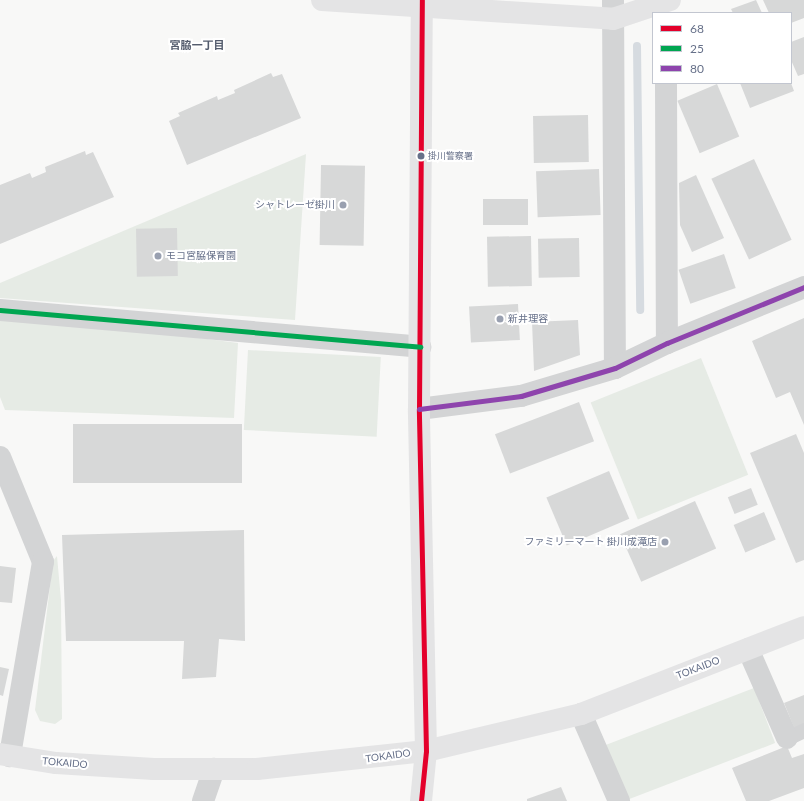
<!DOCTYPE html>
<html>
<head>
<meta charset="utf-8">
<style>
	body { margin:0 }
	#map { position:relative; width:804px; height:801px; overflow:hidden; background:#f8f8f7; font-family:Lato,"Noto Sans JP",sans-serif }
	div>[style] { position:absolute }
	.green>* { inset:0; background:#e6ebe5; transform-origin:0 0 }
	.stream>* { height:8px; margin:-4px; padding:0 4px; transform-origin:4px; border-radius:4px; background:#d6dbe0 }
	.building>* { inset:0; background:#d7d8d8; transform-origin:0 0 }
	.lane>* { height:15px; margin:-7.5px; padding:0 7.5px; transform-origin:7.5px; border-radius:7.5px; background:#d3d4d5 }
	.street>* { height:22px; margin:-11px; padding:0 11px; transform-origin:11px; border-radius:11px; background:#d3d4d5 }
	.secondary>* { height:22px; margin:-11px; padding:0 11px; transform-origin:11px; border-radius:11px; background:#e4e4e5 }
	.bus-1>* { height:5px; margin:-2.5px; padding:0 2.5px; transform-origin:2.5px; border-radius:2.5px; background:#e4002b }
	.bus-2>* { height:5px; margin:-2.5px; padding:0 2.5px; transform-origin:2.5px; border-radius:2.5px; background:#00a651 }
	.bus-3>* { height:5px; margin:-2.5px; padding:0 2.5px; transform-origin:2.5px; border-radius:2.5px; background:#8e44ad }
	.dots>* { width:11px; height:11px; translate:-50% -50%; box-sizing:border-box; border:2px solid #fff; border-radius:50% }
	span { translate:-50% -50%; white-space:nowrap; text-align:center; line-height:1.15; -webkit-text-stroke:4px #fff; paint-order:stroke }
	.bus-label { font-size:9px; color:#667089 }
	.left { translate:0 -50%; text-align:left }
	.poi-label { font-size:10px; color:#667089 }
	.right { translate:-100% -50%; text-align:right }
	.street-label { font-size:10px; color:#667089 }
	.neighbourhood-label { font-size:11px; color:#545c6d; font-weight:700 }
	.legend { position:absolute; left:652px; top:12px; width:140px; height:72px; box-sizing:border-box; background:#fff; border:1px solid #c2c6d0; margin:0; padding:5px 7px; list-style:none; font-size:12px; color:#667089 }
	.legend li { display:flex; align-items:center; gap:8px; height:20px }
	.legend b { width:20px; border:1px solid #c2c6d0 }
</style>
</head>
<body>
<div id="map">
	<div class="green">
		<div style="clip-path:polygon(306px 154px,295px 320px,0 298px,0 283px)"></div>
		<div style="clip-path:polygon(0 312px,238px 343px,234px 418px,5px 410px,0 397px)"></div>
		<div style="left:248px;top:350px;width:133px;height:80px;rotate:3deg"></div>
		<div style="left:701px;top:358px;width:126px;height:119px;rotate:68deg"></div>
		<div style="clip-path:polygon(57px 556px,61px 600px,62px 719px,55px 724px,40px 721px,35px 710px,53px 561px)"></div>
		<div style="left:754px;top:688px;width:59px;height:161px;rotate:69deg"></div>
	</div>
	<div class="stream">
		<div style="left:637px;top:46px;width:264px;rotate:89.3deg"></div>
	</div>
	<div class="building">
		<div style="clip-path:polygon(756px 0,762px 13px,733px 13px,731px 9px)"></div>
		<div style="clip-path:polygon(763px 0,804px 0,804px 18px,791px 23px,791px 13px,769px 13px)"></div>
		<div style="clip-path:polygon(804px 37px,804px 74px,798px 76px,791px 60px,791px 42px)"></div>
		<div style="clip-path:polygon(271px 73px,273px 77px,282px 74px,301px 118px,187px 165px,169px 121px,180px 116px,178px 113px,217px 96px,218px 100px,235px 93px,234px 90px)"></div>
		<div style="clip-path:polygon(740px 83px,791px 83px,794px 91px,750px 108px)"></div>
		<div style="left:717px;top:84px;width:57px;height:43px;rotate:67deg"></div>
		<div style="left:588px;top:115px;width:47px;height:55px;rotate:89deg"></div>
		<div style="clip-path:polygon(85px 151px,86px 155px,93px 152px,114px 197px,0 244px,0 185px,30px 173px,32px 178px,46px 172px,45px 167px)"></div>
		<div style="left:754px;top:159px;width:89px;height:47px;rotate:65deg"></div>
		<div style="left:321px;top:165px;width:44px;height:80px;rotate:1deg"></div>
		<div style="left:599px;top:169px;width:46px;height:63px;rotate:88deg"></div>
		<div style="clip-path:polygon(696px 175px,724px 238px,692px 252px,680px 225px,679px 183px)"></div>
		<div style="left:483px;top:199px;width:45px;height:26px"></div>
		<div style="left:177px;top:228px;width:48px;height:41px;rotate:89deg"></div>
		<div style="left:531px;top:236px;width:50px;height:44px;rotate:89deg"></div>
		<div style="left:579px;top:238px;width:39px;height:41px;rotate:89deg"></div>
		<div style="left:724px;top:254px;width:36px;height:48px;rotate:71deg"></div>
		<div style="left:518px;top:304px;width:36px;height:49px;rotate:87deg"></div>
		<div style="clip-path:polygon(804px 318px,804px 425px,790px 392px,776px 398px,752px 341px)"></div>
		<div style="clip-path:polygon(578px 320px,580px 355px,534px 371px,532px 322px)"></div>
		<div style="left:579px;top:402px;width:42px;height:90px;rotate:69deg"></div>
		<div style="left:73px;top:424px;width:169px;height:59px"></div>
		<div style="clip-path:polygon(796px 434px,804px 453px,804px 560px,796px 563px,750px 453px)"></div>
		<div style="left:609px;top:471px;width:52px;height:68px;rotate:67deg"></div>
		<div style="left:751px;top:488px;width:18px;height:25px;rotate:68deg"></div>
		<div style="left:695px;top:501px;width:52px;height:82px;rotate:66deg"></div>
		<div style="left:764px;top:512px;width:30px;height:33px;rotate:67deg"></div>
		<div style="clip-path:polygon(244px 530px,245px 641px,219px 639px,216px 677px,182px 679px,184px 641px,66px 641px,62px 535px)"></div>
		<div style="clip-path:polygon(0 566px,16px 568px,12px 603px,0 602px)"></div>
		<div style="clip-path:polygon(0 667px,9px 669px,3px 696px,0 695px)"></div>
		<div style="clip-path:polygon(804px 695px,804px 727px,795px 730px,784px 703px)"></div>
		<div style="clip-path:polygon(787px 746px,792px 758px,804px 754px,804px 788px,769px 801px,746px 801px,732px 768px)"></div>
		<div style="clip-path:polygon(561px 787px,567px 801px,527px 801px,527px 799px)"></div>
	</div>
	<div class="lane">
		<div style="left:787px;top:738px;width:19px;rotate:-25deg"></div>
	</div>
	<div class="street">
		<div style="left:613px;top:0;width:368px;rotate:89.7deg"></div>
		<div style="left:666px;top:83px;width:260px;rotate:89.8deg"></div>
		<div style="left:0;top:310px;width:422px;rotate:5deg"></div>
		<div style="left:419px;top:409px;width:103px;rotate:-7.3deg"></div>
		<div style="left:521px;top:396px;width:98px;rotate:-16.6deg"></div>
		<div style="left:615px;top:368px;width:58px;rotate:-25.7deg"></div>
		<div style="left:667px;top:343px;width:148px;rotate:-22.2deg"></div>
		<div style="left:0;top:457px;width:113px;rotate:67.7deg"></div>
		<div style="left:43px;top:562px;width:197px;rotate:99.7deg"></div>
		<div style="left:748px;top:649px;width:97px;rotate:66.3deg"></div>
		<div style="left:581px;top:714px;width:95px;rotate:66.4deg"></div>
		<div style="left:203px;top:801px;width:34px;rotate:-71deg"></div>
	</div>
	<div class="secondary">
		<div style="left:322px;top:0;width:292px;rotate:3.7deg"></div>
		<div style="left:613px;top:19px;width:60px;rotate:-18.4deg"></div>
		<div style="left:0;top:754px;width:57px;rotate:9.1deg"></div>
		<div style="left:56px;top:763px;width:98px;rotate:3.5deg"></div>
		<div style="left:154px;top:769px;width:103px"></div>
		<div style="left:257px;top:769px;width:170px;rotate:-6.1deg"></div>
		<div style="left:426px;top:751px;width:159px;rotate:-13.4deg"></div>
		<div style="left:581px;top:714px;width:239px;rotate:-21.3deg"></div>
		<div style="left:421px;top:801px;width:50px;rotate:-84.3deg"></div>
		<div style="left:426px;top:751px;width:342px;rotate:-91.2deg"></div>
		<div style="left:419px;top:409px;width:409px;rotate:-89.6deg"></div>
	</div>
	<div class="bus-1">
		<div style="left:421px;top:801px;width:50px;rotate:-84.3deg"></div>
		<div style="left:426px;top:751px;width:342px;rotate:-91.2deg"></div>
		<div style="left:419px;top:409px;width:409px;rotate:-89.6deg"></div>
	</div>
	<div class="bus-2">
		<div style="left:0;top:310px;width:422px;rotate:5deg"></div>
	</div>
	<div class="bus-3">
		<div style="left:419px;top:409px;width:103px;rotate:-7.3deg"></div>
		<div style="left:521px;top:396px;width:98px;rotate:-16.6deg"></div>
		<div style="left:615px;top:368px;width:58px;rotate:-25.7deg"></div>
		<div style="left:667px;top:343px;width:148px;rotate:-22.2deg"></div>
	</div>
	<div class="dots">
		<div style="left:421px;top:156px;background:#667089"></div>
		<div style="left:343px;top:205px;background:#99a0b0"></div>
		<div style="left:158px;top:256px;background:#99a0b0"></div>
		<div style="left:500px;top:319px;background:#99a0b0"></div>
		<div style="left:665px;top:542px;background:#99a0b0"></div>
	</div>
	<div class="bus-label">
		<span class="left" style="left:428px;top:156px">掛川警察署</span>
	</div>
	<div class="poi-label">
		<span class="right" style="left:335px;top:205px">シャトレーゼ掛川</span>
		<span class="left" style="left:166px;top:256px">モコ宮脇保育園</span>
		<span class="left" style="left:508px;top:319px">新井理容</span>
		<span class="right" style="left:657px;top:542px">ファミリーマート 掛川成滝店</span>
	</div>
	<div class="street-label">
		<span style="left:698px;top:668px;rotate:-21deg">TOKAIDO</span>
		<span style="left:388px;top:756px;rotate:-8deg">TOKAIDO</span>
		<span style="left:65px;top:763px;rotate:5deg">TOKAIDO</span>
	</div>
	<div class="neighbourhood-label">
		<span style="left:197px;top:45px">宮脇一丁目</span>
	</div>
	<ul class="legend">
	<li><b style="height:5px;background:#e4002b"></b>68</li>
	<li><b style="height:5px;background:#00a651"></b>25</li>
	<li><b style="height:5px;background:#8e44ad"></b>80</li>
	</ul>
</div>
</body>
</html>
